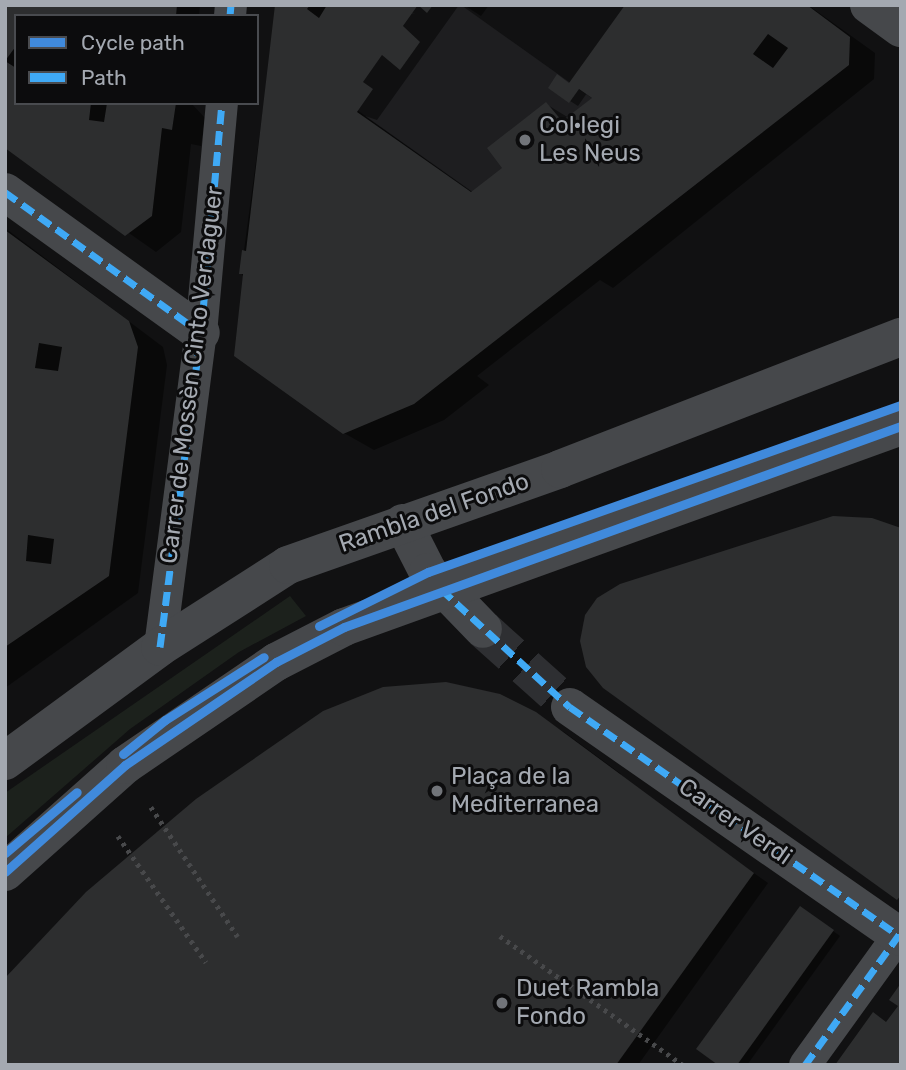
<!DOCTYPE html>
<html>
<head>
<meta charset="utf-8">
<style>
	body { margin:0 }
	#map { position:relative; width:906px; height:1070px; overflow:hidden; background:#111112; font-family:Rubik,sans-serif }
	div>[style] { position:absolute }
	.built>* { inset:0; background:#1e1e20 }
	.green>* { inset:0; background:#1c211c }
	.shadow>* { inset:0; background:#0007 }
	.building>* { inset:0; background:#2d2e2f }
	.minor-tunnel>* { height:38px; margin-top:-19px; transform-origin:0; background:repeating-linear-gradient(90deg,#2e2f32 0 38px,transparent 0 57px) }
	.path>* { height:4.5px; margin-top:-2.25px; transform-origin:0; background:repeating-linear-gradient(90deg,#48494b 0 3.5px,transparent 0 8.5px) }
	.pedestrian>* { height:32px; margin:-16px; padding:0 16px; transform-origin:16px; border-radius:16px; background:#46484b }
	.minor>* { height:38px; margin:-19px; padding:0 19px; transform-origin:19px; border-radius:19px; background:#46484b }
	.tertiary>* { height:38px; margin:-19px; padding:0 19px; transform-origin:19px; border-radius:19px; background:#46484b }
	.quiet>* { height:7px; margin-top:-3.5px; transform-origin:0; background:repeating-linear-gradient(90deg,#3fa9f5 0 14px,transparent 0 21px) }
	.cycleway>* { height:9px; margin:-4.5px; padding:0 4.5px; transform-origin:4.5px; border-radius:4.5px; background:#408adc }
	.dots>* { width:19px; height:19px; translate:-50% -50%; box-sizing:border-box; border:4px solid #0c0c0d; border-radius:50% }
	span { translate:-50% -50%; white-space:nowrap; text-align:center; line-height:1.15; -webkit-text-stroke:6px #0c0c0d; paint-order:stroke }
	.poi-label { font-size:24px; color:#a4a9b1 }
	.left { translate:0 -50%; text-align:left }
	.street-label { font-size:24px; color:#a4a9b1 }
	.frame { position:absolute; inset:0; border:7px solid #a4a9b1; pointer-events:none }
	.legend { position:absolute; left:14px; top:14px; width:245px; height:91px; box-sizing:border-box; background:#0c0c0d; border:2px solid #494b4f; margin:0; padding:9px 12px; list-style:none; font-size:21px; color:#a4a9b1 }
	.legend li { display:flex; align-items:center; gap:14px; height:35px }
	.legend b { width:35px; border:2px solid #494b4f }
</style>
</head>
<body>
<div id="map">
	<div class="built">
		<div style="clip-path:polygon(418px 5px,461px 5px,704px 178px,584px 271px,347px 103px)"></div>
	</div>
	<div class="green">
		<div style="clip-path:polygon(290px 596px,306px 616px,239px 652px,130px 729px,5px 838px,5px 793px)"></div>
	</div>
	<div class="shadow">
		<div style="clip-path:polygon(5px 5px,200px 5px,199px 16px,16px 16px,16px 103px,191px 103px,205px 118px,201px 146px,191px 144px,181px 232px,156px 252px,5px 146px)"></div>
		<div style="clip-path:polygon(277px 5px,459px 5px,377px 120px,365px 116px,473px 193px,504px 168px,546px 104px,569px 118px,595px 98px,587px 93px,578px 106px,550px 88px,571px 84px,627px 5px,808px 5px,875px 53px,874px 79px,613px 288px,600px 280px,477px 376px,489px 385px,444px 420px,374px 450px,344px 433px,241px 273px)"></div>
		<div style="clip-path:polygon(464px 5px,489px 5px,481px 16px)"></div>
		<div style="clip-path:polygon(5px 228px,163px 347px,167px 365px,138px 593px,5px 688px)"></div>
		<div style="clip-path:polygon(499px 695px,564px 732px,621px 774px,620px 778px,768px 883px,638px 1065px,5px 1065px,5px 982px,87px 893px)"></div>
		<div style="clip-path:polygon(808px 913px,840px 936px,747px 1065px,721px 1065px)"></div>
	</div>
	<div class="building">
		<div style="clip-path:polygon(5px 5px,177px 5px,176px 16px,16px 16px,16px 46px,5px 61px,16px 68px,16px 103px,91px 103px,89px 120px,104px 122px,107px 103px,176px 103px,172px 130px,162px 128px,152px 216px,125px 236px,5px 148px)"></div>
		<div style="clip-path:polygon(evenodd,275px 5px,310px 5px,307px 9px,319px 18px,327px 5px,433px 5px,427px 13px,418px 5px,403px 26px,420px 42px,400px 70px,382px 55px,363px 82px,373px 89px,357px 112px,471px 192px,502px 168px,487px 148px,546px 102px,562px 121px,592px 98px,579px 89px,569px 103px,548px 88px,557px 74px,569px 83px,625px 5px,807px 5px,850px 37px,849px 65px,414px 404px,343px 434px,234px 356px,243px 274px,239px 274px,242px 250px,246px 251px,275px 5px,768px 34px,788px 48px,773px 68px,753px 54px,768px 34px)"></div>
		<div style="clip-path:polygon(evenodd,5px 230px,129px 321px,138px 347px,109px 576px,5px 647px,5px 230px,39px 343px,62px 347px,58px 371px,35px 368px,39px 343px,5px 230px,28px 535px,54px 539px,51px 564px,26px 561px,28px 535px)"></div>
		<div style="clip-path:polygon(833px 516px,872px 518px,901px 528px,901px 895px,897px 900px,603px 688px,586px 667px,580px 641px,585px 615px,597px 598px,620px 584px)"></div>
		<div style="clip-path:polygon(446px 682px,500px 694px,536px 712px,754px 873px,616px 1065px,5px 1065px,5px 978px,86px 892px,196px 799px,323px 711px,383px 687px)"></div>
		<div style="clip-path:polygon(800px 906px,834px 930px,737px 1065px,718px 1065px,696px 1049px)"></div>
		<div style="clip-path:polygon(901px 983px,901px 1065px,835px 1065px,873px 1012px,886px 1022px,898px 1006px,889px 1000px)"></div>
	</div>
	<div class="minor-tunnel">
		<div style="left:483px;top:629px;width:117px;rotate:41.9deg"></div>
	</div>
	<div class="path">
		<div style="left:151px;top:807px;width:156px;rotate:56.2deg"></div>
		<div style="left:118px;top:836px;width:154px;rotate:55.1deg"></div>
		<div style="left:500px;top:936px;width:224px;rotate:35.2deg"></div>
	</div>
	<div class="pedestrian">
		<div style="left:230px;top:16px;width:11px;rotate:-85deg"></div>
		<div style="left:160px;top:647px;width:317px;rotate:-82.6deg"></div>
		<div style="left:201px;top:333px;width:231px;rotate:-84.8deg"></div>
		<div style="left:805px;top:1065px;width:164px;rotate:-54.2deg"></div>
	</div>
	<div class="minor">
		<div style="left:869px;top:5px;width:39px;rotate:36deg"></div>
		<div style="left:5px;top:192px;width:241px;rotate:35.7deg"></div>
		<div style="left:403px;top:523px;width:55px;rotate:63deg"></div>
		<div style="left:428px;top:572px;width:79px;rotate:46deg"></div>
		<div style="left:570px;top:707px;width:403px;rotate:34.8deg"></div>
	</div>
	<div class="tertiary">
		<div style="left:5px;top:761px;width:192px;rotate:-36.3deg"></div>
		<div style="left:160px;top:647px;width:152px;rotate:-32.6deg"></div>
		<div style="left:288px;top:565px;width:288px;rotate:-19.4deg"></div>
		<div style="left:560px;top:469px;width:366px;rotate:-21.2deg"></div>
		<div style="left:5px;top:872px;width:161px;rotate:-41.7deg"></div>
		<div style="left:125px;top:765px;width:183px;rotate:-34.3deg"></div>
		<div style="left:276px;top:662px;width:76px;rotate:-27.2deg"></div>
		<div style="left:344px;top:627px;width:592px;rotate:-19.84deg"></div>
	</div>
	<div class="quiet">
		<div style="left:230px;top:16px;width:11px;rotate:-85deg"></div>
		<div style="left:5px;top:192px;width:241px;rotate:35.7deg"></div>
		<div style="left:441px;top:589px;width:175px;rotate:42.5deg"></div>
		<div style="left:570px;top:707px;width:403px;rotate:34.8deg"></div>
		<div style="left:160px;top:647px;width:317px;rotate:-82.6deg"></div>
		<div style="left:201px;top:333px;width:231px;rotate:-84.8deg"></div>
		<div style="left:805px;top:1065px;width:164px;rotate:-54.2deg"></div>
	</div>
	<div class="cycleway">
		<div style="left:319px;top:626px;width:122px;rotate:-26.4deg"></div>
		<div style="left:428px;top:572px;width:502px;rotate:-19.45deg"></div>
		<div style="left:123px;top:754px;width:54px;rotate:-39deg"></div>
		<div style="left:165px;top:720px;width:117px;rotate:-32.5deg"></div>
		<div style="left:5px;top:853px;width:94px;rotate:-40.3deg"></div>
		<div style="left:5px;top:872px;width:161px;rotate:-41.7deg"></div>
		<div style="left:125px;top:765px;width:183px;rotate:-34.3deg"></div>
		<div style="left:276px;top:662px;width:76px;rotate:-27.2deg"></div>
		<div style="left:344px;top:627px;width:592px;rotate:-19.84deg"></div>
	</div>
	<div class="dots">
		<div style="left:525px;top:140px;background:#717479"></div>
		<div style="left:437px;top:791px;background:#717479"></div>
		<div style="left:502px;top:1003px;background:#717479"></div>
	</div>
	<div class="poi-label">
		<span class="left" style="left:539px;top:140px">Col·legi<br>Les Neus</span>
		<span class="left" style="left:451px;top:791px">Plaça de la<br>Mediterranea</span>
		<span class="left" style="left:516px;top:1003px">Duet Rambla<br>Fondo</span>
	</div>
	<div class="street-label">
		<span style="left:192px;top:375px;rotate:-83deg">Carrer de Mossèn Cinto Verdaguer</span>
		<span style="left:434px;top:513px;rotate:-19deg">Rambla del Fondo</span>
		<span style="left:735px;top:822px;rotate:35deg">Carrer Verdi</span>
	</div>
	<div class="frame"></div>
	<ul class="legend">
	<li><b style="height:9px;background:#408adc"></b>Cycle path</li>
	<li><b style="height:9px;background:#3fa9f5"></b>Path</li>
	</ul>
</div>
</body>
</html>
